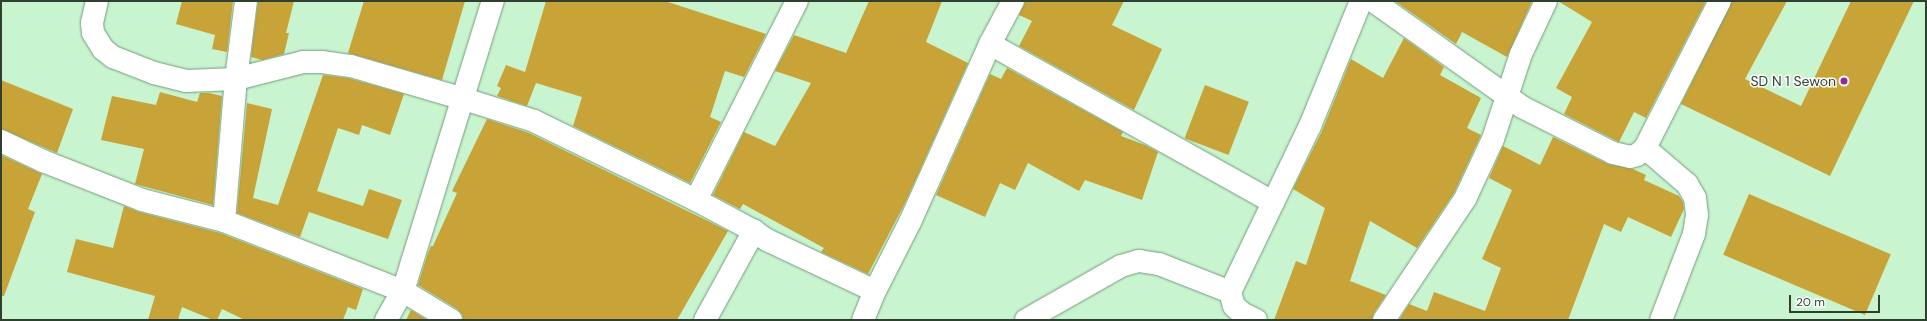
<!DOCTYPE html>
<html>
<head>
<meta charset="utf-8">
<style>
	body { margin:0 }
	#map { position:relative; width:1927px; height:321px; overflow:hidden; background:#c8f4cf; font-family:"DM Sans",sans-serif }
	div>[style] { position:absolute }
	.building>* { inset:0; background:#c8a337; transform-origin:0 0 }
	.roads { filter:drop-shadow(0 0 1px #749c7a) drop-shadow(0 0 1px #749c7a) }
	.street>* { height:22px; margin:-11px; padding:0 11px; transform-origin:11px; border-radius:11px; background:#fff }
	.dots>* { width:11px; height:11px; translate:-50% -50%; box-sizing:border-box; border:2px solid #fff; border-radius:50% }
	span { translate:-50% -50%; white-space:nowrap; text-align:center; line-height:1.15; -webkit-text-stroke:3px #fff; paint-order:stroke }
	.poi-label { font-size:14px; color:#2f4031 }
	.right { translate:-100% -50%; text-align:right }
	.frame { position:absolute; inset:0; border:2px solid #2f4031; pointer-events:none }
	.scale { position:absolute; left:1789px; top:295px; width:91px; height:18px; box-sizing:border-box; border:2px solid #2f4031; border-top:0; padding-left:5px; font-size:12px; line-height:14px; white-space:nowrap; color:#2f4031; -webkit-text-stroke:3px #fff; paint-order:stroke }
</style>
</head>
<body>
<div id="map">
	<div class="building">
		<div style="clip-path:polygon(182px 1px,233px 1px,227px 52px,212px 49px,215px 35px,176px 24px)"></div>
		<div style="clip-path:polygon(258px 1px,294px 1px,286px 33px,289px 33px,284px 54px,262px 60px,251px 57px)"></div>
		<div style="clip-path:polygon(364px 1px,465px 1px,442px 80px,348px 53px)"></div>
		<div style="clip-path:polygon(546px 1px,665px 1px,766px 34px,744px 77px,725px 71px,710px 117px,721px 122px,690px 183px,573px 126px,582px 97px,536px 83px,527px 106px,497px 96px,501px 88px,497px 86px,506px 65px,525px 72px)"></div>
		<div style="clip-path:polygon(869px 1px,942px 1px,926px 42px,968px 63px,906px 201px,868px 274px,821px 252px,824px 248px,743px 204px,740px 209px,713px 195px,744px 132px,775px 146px,811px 83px,775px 71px,794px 35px,846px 53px)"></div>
		<div style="clip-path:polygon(1025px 1px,1124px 1px,1112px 25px,1162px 49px,1134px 110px,1019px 46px,1032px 21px,1019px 15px)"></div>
		<div style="clip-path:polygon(1395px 1px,1532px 1px,1507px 57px,1462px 32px,1456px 44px)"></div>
		<div style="clip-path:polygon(1558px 1px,1706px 1px,1646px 118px,1634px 112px,1619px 142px,1564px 114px,1572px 97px,1556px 88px,1592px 22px)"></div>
		<div style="clip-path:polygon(1732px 1px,1787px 1px,1745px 79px,1801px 106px,1851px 1px,1914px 1px,1830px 176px,1681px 104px)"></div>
		<div style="clip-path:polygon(1404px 38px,1444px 67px,1440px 75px,1481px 98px,1467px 128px,1481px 135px,1454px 193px,1417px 248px,1370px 221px,1350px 281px,1386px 295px,1374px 313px,1372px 320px,1274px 320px,1296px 261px,1306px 265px,1325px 208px,1293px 189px,1322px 131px,1351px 59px,1383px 78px)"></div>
		<div style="clip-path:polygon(1007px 68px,1123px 132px,1121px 136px,1145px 145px,1158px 152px,1142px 200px,1085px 180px,1079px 191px,1028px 163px,1015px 190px,1000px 183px,985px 217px,936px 195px,990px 74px,1001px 79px)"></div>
		<div style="clip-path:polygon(323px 75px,348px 78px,404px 94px,390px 135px,362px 125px,359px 135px,338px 128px,317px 191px,363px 206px,369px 189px,402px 200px,388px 239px,309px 212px,300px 237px,237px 213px,247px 103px,272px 109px,253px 198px,278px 205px)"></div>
		<div style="clip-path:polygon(1px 80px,73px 109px,57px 153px,1px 129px)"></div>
		<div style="left:1205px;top:85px;width:47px;height:57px;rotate:21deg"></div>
		<div style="clip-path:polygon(160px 92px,197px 102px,200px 93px,209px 93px,222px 96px,213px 205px,135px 184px,144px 149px,101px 140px,112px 96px,156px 105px)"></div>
		<div style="clip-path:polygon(487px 119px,529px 133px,728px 231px,677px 320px,463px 320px,462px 314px,457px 309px,418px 285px,428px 253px,431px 246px,433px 246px,457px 193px,452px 191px)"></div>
		<div style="clip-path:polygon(1553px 137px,1608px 164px,1633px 169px,1646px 175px,1644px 180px,1679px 196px,1683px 202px,1684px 209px,1671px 237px,1628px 217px,1621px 232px,1604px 224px,1568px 320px,1399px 320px,1409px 304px,1427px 311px,1434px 292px,1485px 311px,1501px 268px,1482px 259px,1512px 190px,1489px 178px,1503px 146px,1540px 165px)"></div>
		<div style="clip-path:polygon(1px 155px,42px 174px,28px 209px,35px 212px,4px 296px,1px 296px)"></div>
		<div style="left:1749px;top:194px;width:154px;height:66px;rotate:23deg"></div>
		<div style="clip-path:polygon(124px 206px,139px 212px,220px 233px,363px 289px,356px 310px,348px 307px,343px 320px,245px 320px,222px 309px,217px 320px,213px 320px,182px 307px,178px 320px,148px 320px,155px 296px,67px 272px,76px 239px,113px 248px)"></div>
		<div style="clip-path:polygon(411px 310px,427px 320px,406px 320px)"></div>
	</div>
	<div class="roads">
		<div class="street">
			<div style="left:97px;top:1px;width:23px;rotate:103deg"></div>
			<div style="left:92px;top:23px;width:10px;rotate:84deg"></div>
			<div style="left:93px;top:33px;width:19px;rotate:58deg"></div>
			<div style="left:103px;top:49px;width:13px;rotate:39deg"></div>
			<div style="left:113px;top:57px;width:44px;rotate:21.3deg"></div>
			<div style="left:154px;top:73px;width:33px;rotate:14deg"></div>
			<div style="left:186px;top:81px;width:50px;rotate:-2.3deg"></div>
			<div style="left:236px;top:79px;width:69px;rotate:-14.2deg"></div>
			<div style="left:303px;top:62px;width:19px"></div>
			<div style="left:322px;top:62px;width:29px;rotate:8deg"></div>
			<div style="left:351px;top:66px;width:118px;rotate:16.3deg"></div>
			<div style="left:464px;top:99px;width:73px;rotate:17.4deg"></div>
			<div style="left:534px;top:121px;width:180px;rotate:26deg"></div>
			<div style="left:696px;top:200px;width:66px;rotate:28.1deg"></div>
			<div style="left:754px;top:231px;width:16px;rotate:35deg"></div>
			<div style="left:767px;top:240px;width:119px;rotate:25.3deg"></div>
			<div style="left:1373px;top:1px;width:183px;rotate:35.4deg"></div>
			<div style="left:1522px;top:107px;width:102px;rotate:26.8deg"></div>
			<div style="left:1613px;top:153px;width:17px;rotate:13deg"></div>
			<div style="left:1630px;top:157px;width:7px;rotate:-16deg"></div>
			<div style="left:1637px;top:155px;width:11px;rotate:-41deg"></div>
			<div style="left:1645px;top:148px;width:165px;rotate:-63deg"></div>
			<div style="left:990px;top:44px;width:324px;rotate:29.2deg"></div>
			<div style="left:1px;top:141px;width:47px;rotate:25.5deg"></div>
			<div style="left:43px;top:161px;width:106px;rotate:21.5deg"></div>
			<div style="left:142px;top:200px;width:85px;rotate:14.4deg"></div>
			<div style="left:224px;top:221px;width:192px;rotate:21.4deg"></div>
			<div style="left:403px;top:291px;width:56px;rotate:31.1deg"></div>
			<div style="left:1645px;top:148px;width:55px;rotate:40.6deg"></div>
			<div style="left:1687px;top:184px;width:16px;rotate:60deg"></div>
			<div style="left:1695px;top:198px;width:17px;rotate:83deg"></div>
			<div style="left:1697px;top:215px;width:19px;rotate:99deg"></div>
			<div style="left:1694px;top:234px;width:92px;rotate:111deg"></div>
			<div style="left:696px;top:200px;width:223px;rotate:-63.1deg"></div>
			<div style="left:224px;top:221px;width:143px;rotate:-85.2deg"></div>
			<div style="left:236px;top:79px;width:79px;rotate:-82.7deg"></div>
			<div style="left:386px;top:320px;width:34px;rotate:-60deg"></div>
			<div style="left:403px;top:291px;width:304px;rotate:-72.8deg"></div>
			<div style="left:705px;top:320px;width:102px;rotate:-61.2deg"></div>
			<div style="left:863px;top:320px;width:31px;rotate:-68deg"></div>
			<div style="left:875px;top:291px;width:77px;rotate:-63.1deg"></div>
			<div style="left:910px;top:222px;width:195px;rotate:-65.8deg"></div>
			<div style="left:990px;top:44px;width:49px;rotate:-61.9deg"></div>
			<div style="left:1026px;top:320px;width:109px;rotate:-29.6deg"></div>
			<div style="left:1121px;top:266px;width:19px;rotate:-16deg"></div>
			<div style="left:1139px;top:261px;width:20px;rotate:9deg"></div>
			<div style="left:1159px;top:264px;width:76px;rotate:21.5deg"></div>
			<div style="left:1256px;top:320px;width:14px;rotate:-155deg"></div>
			<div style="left:1243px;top:314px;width:12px;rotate:-138deg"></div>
			<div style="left:1234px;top:306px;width:15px;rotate:-106deg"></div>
			<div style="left:1230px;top:292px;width:184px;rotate:-64.3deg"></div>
			<div style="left:1310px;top:126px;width:135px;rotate:-67.8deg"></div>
			<div style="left:1384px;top:320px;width:146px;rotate:-56.2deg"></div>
			<div style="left:1465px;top:199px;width:66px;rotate:-65deg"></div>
			<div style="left:1493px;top:139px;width:89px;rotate:-71.8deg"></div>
			<div style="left:1521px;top:54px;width:59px;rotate:-64.7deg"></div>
		</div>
	</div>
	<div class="dots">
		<div style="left:1844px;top:81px;background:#922a8f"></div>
	</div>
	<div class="poi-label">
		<span class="right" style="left:1836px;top:81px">SD N 1 Sewon</span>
	</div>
	<div class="frame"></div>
	<div class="scale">20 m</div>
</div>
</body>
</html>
